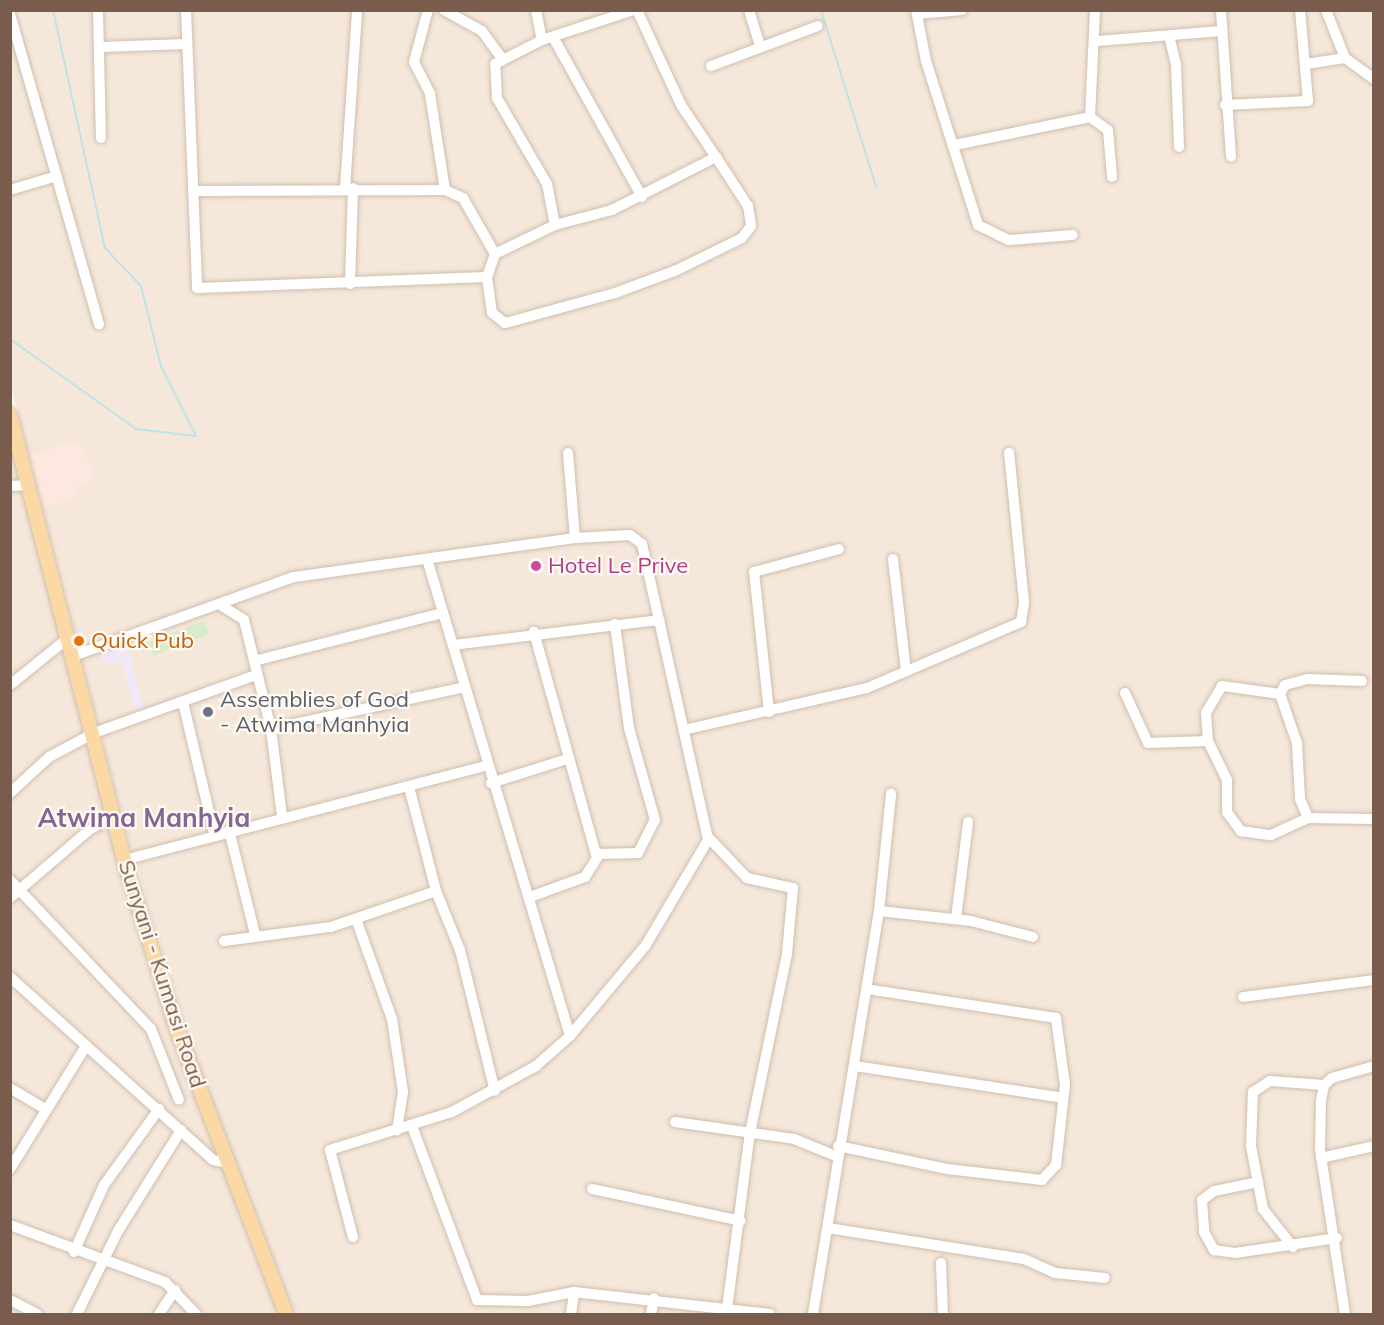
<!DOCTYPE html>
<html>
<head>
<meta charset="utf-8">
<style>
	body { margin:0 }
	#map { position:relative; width:1384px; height:1325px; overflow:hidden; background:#fdf6ec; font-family:Mulish,sans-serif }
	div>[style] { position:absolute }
	.residential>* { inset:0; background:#f5e8da }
	.commercial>* { inset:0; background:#fde8e0 }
	.education>* { inset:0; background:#f3e8fa }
	.green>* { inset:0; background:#d8ecc9; transform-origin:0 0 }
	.stream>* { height:2px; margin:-1px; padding:0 1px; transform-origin:1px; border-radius:1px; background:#bfe3e8 }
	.roads { filter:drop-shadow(0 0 2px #d1beb0) drop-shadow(0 0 2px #d1beb0) }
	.minor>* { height:10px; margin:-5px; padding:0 5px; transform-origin:5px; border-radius:5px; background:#fff }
	.major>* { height:14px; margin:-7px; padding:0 7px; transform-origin:7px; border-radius:7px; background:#fbd9a5 }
	.dots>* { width:16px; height:16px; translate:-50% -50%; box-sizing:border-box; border:3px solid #fffaf3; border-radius:50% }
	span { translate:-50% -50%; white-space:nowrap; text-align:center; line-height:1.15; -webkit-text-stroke:4.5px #fffaf3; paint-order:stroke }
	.hotel-label { font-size:22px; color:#b23c85 }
	.left { translate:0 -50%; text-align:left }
	.food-label { font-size:22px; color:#c56008 }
	.worship-label { font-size:22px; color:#5b616d }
	.street-label { font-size:22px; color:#7a5c4d }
	.quarter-label { font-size:26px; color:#846695; font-weight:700 }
	.frame { position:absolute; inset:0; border:12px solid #7a5c4d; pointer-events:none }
</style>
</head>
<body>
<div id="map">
	<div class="residential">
		<div style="clip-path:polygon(10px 11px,1373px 11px,1373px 1314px,295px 1314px,198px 1067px,123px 820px,11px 386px)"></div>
		<div style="clip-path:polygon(10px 430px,117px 841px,280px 1314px,11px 1314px)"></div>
	</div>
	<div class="commercial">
		<div style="clip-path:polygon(68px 443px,85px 450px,94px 481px,74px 487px,77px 497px,43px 508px,29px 456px)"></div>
	</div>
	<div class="education">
		<div style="clip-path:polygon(127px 645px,144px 709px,135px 711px,122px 661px,104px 665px,101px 652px)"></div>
	</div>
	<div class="green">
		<div style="left:204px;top:621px;width:14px;height:60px;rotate:69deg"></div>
	</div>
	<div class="stream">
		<div style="left:53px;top:10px;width:244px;rotate:77.7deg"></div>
		<div style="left:105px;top:248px;width:52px;rotate:46.5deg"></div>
		<div style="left:141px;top:286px;width:82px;rotate:76deg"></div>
		<div style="left:161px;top:366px;width:78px;rotate:63.4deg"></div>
		<div style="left:821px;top:10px;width:185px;rotate:72.7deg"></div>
		<div style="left:10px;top:339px;width:155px;rotate:35.5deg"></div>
		<div style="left:136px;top:429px;width:60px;rotate:6.7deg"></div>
	</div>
	<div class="roads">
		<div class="minor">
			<div style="left:98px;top:10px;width:128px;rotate:88.7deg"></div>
			<div style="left:186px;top:10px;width:278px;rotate:87.7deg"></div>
			<div style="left:197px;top:288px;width:290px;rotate:-2.2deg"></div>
			<div style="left:428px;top:10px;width:54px;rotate:105.1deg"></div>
			<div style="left:414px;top:62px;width:36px;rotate:63deg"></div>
			<div style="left:430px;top:94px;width:97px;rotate:81.1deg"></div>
			<div style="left:444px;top:10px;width:43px;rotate:28.9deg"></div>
			<div style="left:482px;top:31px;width:32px;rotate:54deg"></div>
			<div style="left:536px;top:10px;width:31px;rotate:79deg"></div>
			<div style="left:637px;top:10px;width:105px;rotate:65.1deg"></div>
			<div style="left:681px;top:105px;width:63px;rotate:56.1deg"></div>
			<div style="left:716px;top:157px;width:59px;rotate:56.9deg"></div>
			<div style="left:748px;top:206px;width:20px;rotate:81deg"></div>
			<div style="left:751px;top:226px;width:15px;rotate:127deg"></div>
			<div style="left:742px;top:238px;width:72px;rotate:153.8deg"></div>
			<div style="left:677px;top:270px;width:66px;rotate:159.6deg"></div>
			<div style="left:615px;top:293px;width:114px;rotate:164.7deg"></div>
			<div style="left:505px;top:323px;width:16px;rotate:-142deg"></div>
			<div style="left:492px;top:313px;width:36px;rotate:-98deg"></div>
			<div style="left:487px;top:277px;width:24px;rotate:-71deg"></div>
			<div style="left:495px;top:254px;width:67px;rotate:-25.8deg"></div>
			<div style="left:555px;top:225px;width:59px;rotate:-14.7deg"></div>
			<div style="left:612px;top:210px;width:117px;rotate:-27deg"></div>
			<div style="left:749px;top:10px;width:38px;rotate:73deg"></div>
			<div style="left:916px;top:10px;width:52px;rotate:78.9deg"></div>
			<div style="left:926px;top:61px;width:172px;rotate:72.4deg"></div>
			<div style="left:978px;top:225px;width:34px;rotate:26deg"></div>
			<div style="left:1009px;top:240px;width:64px;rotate:-4.5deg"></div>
			<div style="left:1221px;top:10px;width:147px;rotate:86.1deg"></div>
			<div style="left:1326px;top:10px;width:52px;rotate:68.4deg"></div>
			<div style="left:10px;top:14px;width:323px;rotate:74deg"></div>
			<div style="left:917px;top:14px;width:45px;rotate:-5.1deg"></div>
			<div style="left:1169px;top:36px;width:30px;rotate:76deg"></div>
			<div style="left:1176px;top:65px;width:82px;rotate:87.9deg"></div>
			<div style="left:553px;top:37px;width:183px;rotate:60.9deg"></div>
			<div style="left:1097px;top:41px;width:125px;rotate:-4.6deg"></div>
			<div style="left:100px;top:47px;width:87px;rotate:-2deg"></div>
			<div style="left:1307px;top:64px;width:38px;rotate:-9deg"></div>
			<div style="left:1345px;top:58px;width:36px;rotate:36deg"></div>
			<div style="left:711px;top:66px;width:114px;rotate:-20.5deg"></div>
			<div style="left:1225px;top:105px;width:83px;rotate:-2.8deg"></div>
			<div style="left:1308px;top:101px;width:91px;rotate:-95deg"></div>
			<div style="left:1090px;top:117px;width:107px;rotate:-87.3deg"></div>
			<div style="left:955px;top:145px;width:138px;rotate:-11.7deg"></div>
			<div style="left:1090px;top:117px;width:22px;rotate:36deg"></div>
			<div style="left:1108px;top:130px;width:47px;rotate:85.1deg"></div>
			<div style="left:345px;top:188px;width:178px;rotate:-86.1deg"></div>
			<div style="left:10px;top:190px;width:49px;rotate:-16.6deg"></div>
			<div style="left:193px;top:191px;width:252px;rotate:-0.2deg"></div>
			<div style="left:445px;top:190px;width:20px;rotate:24deg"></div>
			<div style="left:463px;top:198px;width:64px;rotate:60.3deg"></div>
			<div style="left:555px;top:225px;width:42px;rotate:-101deg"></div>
			<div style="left:547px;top:184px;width:99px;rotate:-120.2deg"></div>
			<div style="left:497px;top:98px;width:34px;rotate:-93deg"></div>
			<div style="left:495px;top:64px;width:53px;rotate:-27.1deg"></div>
			<div style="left:542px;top:40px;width:97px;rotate:-18.1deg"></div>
			<div style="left:350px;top:284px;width:96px;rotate:-88.2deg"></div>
			<div style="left:568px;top:453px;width:85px;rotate:85.3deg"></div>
			<div style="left:10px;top:486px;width:19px;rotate:-3deg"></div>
			<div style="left:427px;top:559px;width:498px;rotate:73.3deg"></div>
			<div style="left:893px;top:559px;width:113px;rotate:83.4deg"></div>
			<div style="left:222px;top:606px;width:26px;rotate:32deg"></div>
			<div style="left:244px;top:620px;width:112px;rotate:76.1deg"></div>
			<div style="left:271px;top:729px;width:88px;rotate:82.8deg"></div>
			<div style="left:453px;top:645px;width:208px;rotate:-6.9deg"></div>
			<div style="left:73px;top:656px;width:235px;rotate:-19.7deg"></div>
			<div style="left:294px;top:577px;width:284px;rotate:-7.9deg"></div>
			<div style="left:575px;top:538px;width:55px;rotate:-3.1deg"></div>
			<div style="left:630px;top:535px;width:15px;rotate:37deg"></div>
			<div style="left:642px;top:544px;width:303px;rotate:77.4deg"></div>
			<div style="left:708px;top:840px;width:122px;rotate:120.6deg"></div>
			<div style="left:646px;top:945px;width:119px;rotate:129.9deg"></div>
			<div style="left:570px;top:1036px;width:45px;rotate:138.6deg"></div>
			<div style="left:536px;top:1066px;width:96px;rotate:151.3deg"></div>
			<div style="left:452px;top:1112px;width:128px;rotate:162.7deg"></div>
			<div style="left:330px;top:1150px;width:90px;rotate:75.2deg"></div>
			<div style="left:254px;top:661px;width:194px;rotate:-14.3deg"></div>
			<div style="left:10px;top:685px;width:75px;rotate:-39deg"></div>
			<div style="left:1125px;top:693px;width:55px;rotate:65.3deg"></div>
			<div style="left:1148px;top:743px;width:60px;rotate:-1.9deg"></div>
			<div style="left:1280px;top:694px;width:59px;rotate:-172.1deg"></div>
			<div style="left:1222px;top:686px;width:31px;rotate:121deg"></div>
			<div style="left:1206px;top:713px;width:28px;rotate:86deg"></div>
			<div style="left:1208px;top:741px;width:43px;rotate:64deg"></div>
			<div style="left:1227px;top:780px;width:32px;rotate:90deg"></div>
			<div style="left:1227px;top:812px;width:24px;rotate:54deg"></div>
			<div style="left:1241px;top:831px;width:30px;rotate:8deg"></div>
			<div style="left:1271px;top:835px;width:41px;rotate:-24.7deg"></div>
			<div style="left:1280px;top:694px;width:52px;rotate:70.9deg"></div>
			<div style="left:1297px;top:743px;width:56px;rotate:86.9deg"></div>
			<div style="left:1300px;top:799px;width:21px;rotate:67deg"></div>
			<div style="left:1308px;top:818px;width:66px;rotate:0.9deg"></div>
			<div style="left:1280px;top:694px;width:10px;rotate:-61deg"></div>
			<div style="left:1285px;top:685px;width:24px;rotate:-15deg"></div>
			<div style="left:1308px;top:679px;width:54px;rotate:2.1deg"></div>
			<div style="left:183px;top:702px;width:135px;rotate:76.7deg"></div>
			<div style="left:769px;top:712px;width:141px;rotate:-96.1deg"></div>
			<div style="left:754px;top:572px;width:88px;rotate:-15.1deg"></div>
			<div style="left:271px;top:729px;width:198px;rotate:-12.2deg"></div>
			<div style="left:688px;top:729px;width:184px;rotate:-12.9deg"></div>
			<div style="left:867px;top:688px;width:168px;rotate:-23.2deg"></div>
			<div style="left:1021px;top:622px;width:20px;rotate:-81deg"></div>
			<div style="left:1024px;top:602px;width:150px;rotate:-95.7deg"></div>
			<div style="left:491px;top:783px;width:80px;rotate:-17.5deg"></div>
			<div style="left:409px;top:787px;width:107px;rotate:75.4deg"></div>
			<div style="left:436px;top:891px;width:64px;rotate:67.9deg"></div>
			<div style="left:460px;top:950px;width:145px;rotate:76.1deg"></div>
			<div style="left:10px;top:793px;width:53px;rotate:-42.7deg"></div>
			<div style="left:49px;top:757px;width:51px;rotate:-28.1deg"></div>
			<div style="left:94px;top:733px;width:172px;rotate:-19.7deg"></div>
			<div style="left:229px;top:830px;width:107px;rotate:76deg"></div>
			<div style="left:709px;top:838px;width:55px;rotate:46.5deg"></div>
			<div style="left:747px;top:878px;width:47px;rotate:12.3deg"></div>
			<div style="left:793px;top:888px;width:66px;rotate:95.2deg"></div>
			<div style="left:787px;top:954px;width:182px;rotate:101.7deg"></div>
			<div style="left:750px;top:1132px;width:177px;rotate:97.4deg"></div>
			<div style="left:597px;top:854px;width:41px;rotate:-1.4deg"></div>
			<div style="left:638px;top:853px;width:37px;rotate:-63deg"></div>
			<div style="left:655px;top:820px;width:96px;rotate:-105.8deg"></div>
			<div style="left:629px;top:728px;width:105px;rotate:-97.7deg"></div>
			<div style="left:124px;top:860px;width:374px;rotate:-14.6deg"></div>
			<div style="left:10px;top:880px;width:205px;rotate:46.6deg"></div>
			<div style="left:151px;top:1029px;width:76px;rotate:68.5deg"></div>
			<div style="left:530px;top:897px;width:59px;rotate:-20deg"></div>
			<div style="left:585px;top:877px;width:22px;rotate:-58deg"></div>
			<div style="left:597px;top:858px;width:235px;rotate:-105.6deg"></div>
			<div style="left:10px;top:898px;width:104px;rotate:-40.7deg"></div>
			<div style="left:89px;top:830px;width:29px;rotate:-29deg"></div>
			<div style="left:879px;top:911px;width:93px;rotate:6.2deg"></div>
			<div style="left:971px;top:921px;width:64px;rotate:14.5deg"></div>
			<div style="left:356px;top:919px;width:106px;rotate:70.2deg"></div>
			<div style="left:392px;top:1019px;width:74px;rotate:81.4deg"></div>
			<div style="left:403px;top:1092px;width:39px;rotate:99deg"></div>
			<div style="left:956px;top:919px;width:98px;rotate:-82.9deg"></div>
			<div style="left:224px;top:941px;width:108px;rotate:-7.5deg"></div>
			<div style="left:331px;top:927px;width:111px;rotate:-18.9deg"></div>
			<div style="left:10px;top:977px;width:273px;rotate:42deg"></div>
			<div style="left:213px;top:1160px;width:15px;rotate:11deg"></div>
			<div style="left:1243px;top:997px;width:132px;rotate:-7.4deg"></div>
			<div style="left:855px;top:1066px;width:210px;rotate:8.7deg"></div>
			<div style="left:10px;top:1088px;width:41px;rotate:31deg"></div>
			<div style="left:675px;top:1122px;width:120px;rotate:8.1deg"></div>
			<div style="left:794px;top:1139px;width:45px;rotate:22deg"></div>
			<div style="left:412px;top:1126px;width:186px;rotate:69.5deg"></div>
			<div style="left:477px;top:1300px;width:51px;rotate:1.1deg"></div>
			<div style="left:528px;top:1301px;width:47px;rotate:-11.1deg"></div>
			<div style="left:574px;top:1292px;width:197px;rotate:6.4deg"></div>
			<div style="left:838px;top:1146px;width:111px;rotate:11.9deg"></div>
			<div style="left:947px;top:1169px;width:96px;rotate:6.6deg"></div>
			<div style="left:1042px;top:1180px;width:21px;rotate:-47deg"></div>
			<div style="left:1056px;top:1165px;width:81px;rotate:-83.6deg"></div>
			<div style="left:1065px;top:1085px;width:68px;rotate:-97.7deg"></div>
			<div style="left:1056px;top:1018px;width:191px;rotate:-171.3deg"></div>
			<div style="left:1321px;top:1158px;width:54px;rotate:-12.8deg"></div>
			<div style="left:10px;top:1169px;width:145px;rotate:-58.3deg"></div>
			<div style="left:1258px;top:1182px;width:45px;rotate:168.4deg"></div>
			<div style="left:1214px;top:1191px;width:15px;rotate:143deg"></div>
			<div style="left:1202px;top:1200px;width:32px;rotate:86deg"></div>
			<div style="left:1204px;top:1232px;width:21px;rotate:61deg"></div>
			<div style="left:1214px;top:1250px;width:21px;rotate:8deg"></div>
			<div style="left:1235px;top:1253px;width:103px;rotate:-8.4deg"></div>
			<div style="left:592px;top:1189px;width:152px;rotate:12.1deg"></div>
			<div style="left:10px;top:1225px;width:165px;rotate:20.2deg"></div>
			<div style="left:165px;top:1282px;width:45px;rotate:45.9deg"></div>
			<div style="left:828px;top:1228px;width:198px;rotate:9deg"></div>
			<div style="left:1024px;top:1259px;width:34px;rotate:24deg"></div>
			<div style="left:1055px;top:1273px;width:50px;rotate:5.7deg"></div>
			<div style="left:1293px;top:1247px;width:48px;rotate:-128.3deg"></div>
			<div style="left:1263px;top:1209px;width:64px;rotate:-100.8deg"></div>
			<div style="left:1251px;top:1146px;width:54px;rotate:-87.9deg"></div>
			<div style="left:1253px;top:1092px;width:20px;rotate:-33deg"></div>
			<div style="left:1270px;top:1081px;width:54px;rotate:4.2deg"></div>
			<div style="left:74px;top:1252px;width:73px;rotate:-65.9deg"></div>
			<div style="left:104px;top:1185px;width:94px;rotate:-54.1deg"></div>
			<div style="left:941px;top:1263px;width:51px;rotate:87.8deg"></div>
			<div style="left:10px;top:1300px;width:30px;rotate:27deg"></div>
			<div style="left:77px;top:1314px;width:93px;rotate:-63.7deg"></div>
			<div style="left:118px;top:1231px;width:119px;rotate:-58deg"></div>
			<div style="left:159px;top:1314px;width:29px;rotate:-56deg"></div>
			<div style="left:571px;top:1314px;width:22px;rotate:-82deg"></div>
			<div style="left:651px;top:1314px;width:16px;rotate:-79deg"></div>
			<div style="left:813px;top:1314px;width:408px;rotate:-80.7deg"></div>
			<div style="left:879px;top:911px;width:118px;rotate:-84.1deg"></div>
			<div style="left:1345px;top:1314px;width:168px;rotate:-98.6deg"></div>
			<div style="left:1320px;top:1148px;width:47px;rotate:-88.8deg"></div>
			<div style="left:1321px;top:1101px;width:16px;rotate:-79deg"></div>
			<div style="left:1324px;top:1085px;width:11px;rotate:-41deg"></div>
			<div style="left:1332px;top:1078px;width:44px;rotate:-15.9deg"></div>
		</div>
		<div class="major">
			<div style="left:10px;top:415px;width:459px;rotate:75.6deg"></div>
			<div style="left:124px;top:860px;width:183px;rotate:72.6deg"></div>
			<div style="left:179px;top:1035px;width:299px;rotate:69deg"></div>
		</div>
	</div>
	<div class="dots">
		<div style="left:536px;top:566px;background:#d1479c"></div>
		<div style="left:79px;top:641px;background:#e8710a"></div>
		<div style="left:208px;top:712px;background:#6b7280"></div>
	</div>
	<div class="hotel-label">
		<span class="left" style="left:548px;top:566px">Hotel Le Prive</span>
	</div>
	<div class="food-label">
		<span class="left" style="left:91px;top:641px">Quick Pub</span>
	</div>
	<div class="worship-label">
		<span class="left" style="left:220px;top:712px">Assemblies of God<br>- Atwima Manhyia</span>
	</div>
	<div class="street-label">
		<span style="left:162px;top:974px;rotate:72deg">Sunyani - Kumasi Road</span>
	</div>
	<div class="quarter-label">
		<span style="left:144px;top:818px">Atwima Manhyia</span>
	</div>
	<div class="frame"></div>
</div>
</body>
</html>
